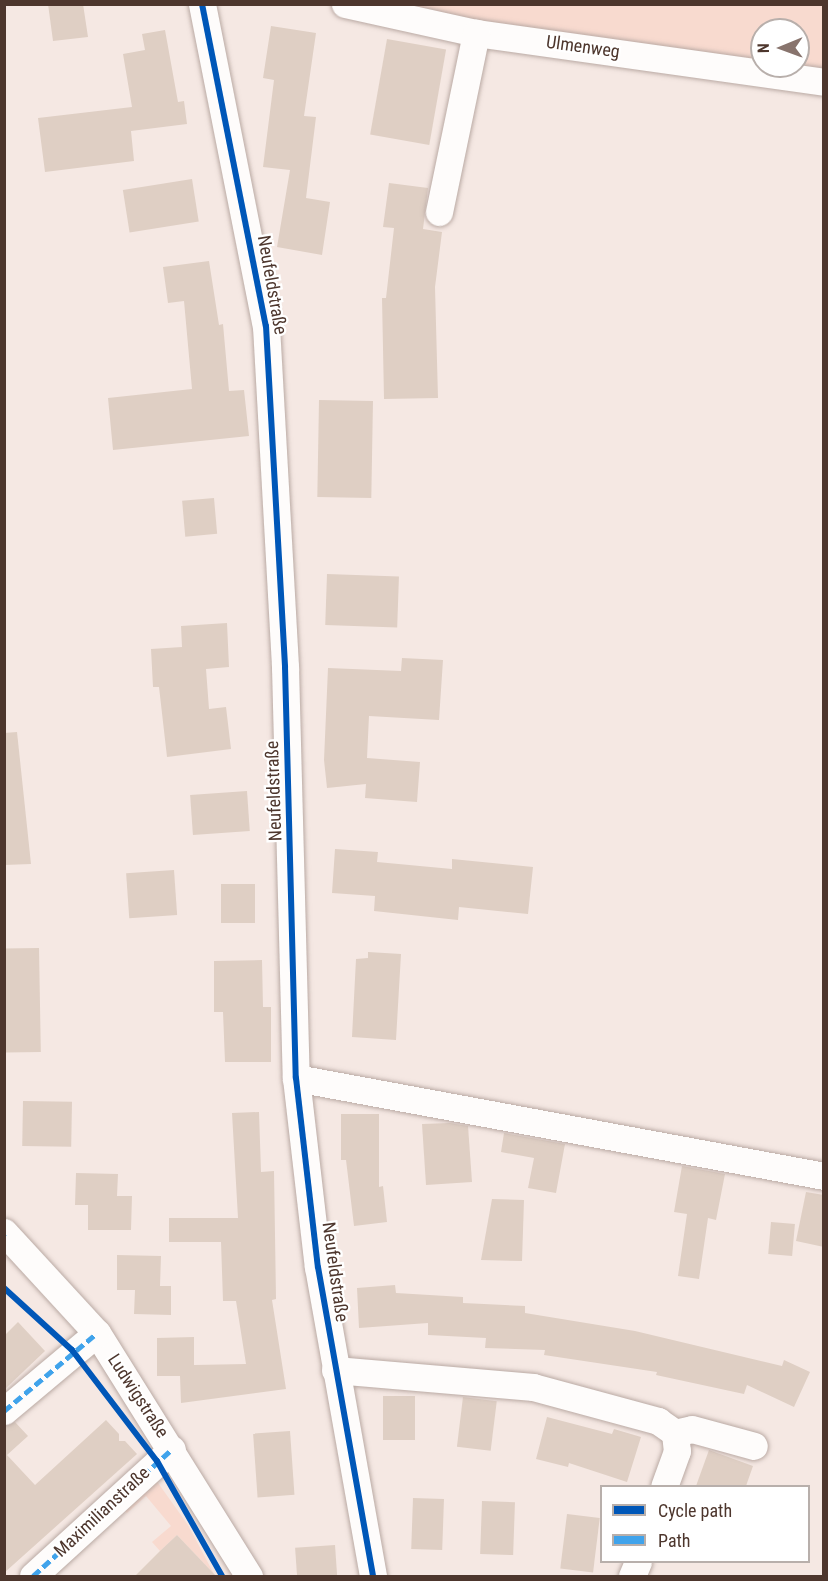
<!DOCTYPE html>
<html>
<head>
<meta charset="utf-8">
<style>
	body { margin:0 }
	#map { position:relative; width:828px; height:1581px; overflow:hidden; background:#f5e8e3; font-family:"Roboto Condensed",sans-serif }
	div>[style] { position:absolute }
	.green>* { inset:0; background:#f8dacf }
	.building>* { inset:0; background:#dfcfc4; transform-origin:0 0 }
	.roads { filter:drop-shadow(0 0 2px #baaaa4) drop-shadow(0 0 2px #baaaa4) }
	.minor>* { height:27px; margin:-13.5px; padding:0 13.5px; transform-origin:13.5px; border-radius:13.5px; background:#fefcfb }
	.quiet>* { height:4.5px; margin-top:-2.25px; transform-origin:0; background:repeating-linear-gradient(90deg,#40a3eb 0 9px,transparent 0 13.5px) }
	.cycleway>* { height:6px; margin:-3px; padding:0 3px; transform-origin:3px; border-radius:3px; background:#0057b8 }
	span { translate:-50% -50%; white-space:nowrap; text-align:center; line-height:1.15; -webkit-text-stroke:4.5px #fff; paint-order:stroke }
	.street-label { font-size:18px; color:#4d362d }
	.frame { position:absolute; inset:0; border:6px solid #4d362d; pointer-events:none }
	.legend { position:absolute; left:600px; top:1485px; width:210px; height:78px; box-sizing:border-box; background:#fff; border:2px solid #b8afab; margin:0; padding:8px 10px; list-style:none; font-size:18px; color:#4d362d }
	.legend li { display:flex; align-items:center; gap:12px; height:30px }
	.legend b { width:30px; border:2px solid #b8afab }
	.north { position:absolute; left:750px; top:18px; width:60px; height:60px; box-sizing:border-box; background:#fff; border:2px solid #b8afab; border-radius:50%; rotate:269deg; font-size:16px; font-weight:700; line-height:24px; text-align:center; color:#4d362d }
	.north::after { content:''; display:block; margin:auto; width:21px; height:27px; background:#88746d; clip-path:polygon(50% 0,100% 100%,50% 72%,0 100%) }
</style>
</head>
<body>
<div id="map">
	<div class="green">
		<div style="clip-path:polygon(evenodd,345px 5px,823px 5px,823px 82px,345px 5px,762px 30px,798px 30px,798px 66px,762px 66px,762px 30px)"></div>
		<div style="clip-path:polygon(156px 1480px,188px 1525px,214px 1574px,177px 1535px,160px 1551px,152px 1542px,171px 1526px,146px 1496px,127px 1513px,123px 1509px)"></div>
	</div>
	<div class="building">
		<div style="clip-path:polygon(48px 4px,83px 4px,88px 37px,53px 41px)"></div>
		<div style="clip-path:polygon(271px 26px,316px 33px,304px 116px,316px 117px,306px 198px,330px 202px,322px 255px,277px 247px,290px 170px,263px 167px,274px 80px,263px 78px)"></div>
		<div style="clip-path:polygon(165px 30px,178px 102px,184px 101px,187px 124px,131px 131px,134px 161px,45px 172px,38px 118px,132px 107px,123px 54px,145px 50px,142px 34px)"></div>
		<div style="left:387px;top:39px;width:60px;height:97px;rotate:10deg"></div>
		<div style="left:192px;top:179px;width:43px;height:70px;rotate:81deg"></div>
		<div style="clip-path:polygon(389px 183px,428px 188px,423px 229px,442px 232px,435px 287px,438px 398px,384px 399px,382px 298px,386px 298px,394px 228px,383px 227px)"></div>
		<div style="clip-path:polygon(209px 261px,219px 325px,223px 324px,229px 391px,244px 390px,249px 436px,113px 450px,108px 398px,192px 389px,184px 301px,168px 303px,163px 267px)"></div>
		<div style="left:319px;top:400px;width:54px;height:97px;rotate:1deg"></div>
		<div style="left:214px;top:498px;width:36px;height:32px;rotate:85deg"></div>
		<div style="left:327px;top:574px;width:72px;height:51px;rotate:2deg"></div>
		<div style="clip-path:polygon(227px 623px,229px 667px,206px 669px,209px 709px,226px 707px,231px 749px,167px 757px,159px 687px,153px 687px,151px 649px,182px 647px,181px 626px)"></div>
		<div style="clip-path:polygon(402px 658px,443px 660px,439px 720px,369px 716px,367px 758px,420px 762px,417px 802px,365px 798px,366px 784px,327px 788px,324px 760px,328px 668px,401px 671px)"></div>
		<div style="clip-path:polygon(17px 732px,31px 864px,4px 865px,4px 733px)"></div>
		<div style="left:247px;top:791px;width:40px;height:57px;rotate:86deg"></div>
		<div style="clip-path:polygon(335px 849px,378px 852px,377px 862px,452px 869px,452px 859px,533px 867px,528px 914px,459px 907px,458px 920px,374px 911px,375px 896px,332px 893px)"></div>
		<div style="left:174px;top:870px;width:45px;height:48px;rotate:86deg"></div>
		<div style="left:221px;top:884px;width:34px;height:39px"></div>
		<div style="left:39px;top:948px;width:104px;height:35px;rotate:89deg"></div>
		<div style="clip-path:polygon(368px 952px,401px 954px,396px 1040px,352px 1037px,356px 959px,368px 958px)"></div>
		<div style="clip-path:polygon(262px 960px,263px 1007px,271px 1007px,271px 1062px,225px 1062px,223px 1012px,214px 1012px,214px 961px)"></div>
		<div style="left:23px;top:1101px;width:49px;height:45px;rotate:1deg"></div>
		<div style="clip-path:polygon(259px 1112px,261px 1172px,274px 1171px,276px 1299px,272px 1300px,286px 1389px,181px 1403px,180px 1376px,157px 1376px,157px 1338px,194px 1337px,194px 1365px,246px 1364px,236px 1301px,223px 1301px,221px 1242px,169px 1242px,169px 1218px,238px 1218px,232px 1113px)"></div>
		<div style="clip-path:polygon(341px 1114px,379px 1114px,379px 1187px,383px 1186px,387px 1222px,354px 1226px,346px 1160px,341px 1160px)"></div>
		<div style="clip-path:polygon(450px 1123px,468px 1126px,472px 1182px,426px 1185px,422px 1124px)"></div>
		<div style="clip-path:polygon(504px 1133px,565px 1144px,556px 1193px,528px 1188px,534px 1158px,501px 1152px)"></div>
		<div style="clip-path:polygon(682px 1166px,725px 1174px,716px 1220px,708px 1218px,699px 1279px,678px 1276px,687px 1214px,674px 1212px)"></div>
		<div style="clip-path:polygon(76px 1173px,118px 1174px,117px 1196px,132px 1196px,131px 1230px,88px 1230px,88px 1205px,75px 1205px)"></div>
		<div style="clip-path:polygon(806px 1192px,824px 1195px,824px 1247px,796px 1241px)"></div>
		<div style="clip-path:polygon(492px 1199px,524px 1200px,522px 1261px,481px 1260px)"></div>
		<div style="left:771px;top:1222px;width:24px;height:32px;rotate:5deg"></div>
		<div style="clip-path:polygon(117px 1255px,161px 1256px,160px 1286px,171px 1286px,171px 1315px,134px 1314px,135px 1290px,117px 1290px)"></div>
		<div style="clip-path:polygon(395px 1285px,396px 1293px,463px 1297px,463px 1303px,525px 1306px,525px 1313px,635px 1331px,782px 1366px,784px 1360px,810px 1372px,794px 1407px,747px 1385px,744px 1394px,656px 1375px,657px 1372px,544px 1355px,545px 1350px,485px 1348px,486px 1338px,428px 1335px,428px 1323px,359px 1328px,357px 1288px)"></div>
		<div style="clip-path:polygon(18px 1322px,45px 1351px,4px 1390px,4px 1336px)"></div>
		<div style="left:383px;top:1396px;width:32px;height:44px"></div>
		<div style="left:463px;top:1397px;width:34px;height:50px;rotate:7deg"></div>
		<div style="clip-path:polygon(547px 1417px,612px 1434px,614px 1429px,641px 1437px,627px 1482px,569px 1463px,568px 1467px,536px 1459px)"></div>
		<div style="clip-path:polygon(106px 1420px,119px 1434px,119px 1441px,125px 1441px,137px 1454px,4px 1573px,4px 1426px,15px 1422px,28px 1436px,7px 1455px,35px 1485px)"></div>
		<div style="left:290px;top:1431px;width:64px;height:37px;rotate:86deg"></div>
		<div style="clip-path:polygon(709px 1450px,753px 1466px,746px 1486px,696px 1486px)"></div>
		<div style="left:413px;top:1498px;width:31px;height:51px;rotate:2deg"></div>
		<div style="left:482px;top:1501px;width:33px;height:53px;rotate:2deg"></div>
		<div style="left:567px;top:1514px;width:33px;height:55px;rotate:7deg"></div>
		<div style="clip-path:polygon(177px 1535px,216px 1576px,135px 1576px,160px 1551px)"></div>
		<div style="left:335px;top:1545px;width:31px;height:40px;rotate:86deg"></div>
	</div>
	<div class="roads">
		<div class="minor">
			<div style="left:202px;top:4px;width:328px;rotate:78.8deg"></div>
			<div style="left:266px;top:326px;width:342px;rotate:86.8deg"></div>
			<div style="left:285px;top:667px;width:411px;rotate:88.5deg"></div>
			<div style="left:296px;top:1078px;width:190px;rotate:83.4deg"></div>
			<div style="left:318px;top:1267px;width:314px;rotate:79.9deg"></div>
			<div style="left:345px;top:4px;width:134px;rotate:12.5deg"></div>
			<div style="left:476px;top:33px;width:351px;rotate:8deg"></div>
			<div style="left:439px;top:212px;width:183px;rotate:-78.3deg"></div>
			<div style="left:296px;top:1078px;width:537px;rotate:10.51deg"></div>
			<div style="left:4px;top:1232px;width:137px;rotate:47.4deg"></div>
			<div style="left:97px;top:1333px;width:287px;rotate:58deg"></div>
			<div style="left:335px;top:1370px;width:199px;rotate:4.9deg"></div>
			<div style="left:533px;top:1387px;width:130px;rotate:15.2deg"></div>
			<div style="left:658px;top:1421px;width:21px;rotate:35deg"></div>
			<div style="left:675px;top:1433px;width:18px;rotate:84deg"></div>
			<div style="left:677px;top:1451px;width:37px;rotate:110deg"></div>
			<div style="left:4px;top:1411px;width:121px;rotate:-40deg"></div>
			<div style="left:675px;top:1433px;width:17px;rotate:-13deg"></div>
			<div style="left:692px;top:1429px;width:64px;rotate:15.3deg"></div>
			<div style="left:33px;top:1576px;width:188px;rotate:-42.4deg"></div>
			<div style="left:632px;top:1576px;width:15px;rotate:-67deg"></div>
		</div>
	</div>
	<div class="quiet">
		<div style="left:4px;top:1234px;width:1px;rotate:-45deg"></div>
		<div style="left:4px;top:1411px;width:121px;rotate:-40deg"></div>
		<div style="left:33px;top:1576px;width:188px;rotate:-42.4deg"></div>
	</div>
	<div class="cycleway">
		<div style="left:202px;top:4px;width:328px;rotate:78.8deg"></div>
		<div style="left:266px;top:326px;width:342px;rotate:86.8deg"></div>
		<div style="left:285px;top:667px;width:411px;rotate:88.5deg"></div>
		<div style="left:296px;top:1078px;width:190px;rotate:83.4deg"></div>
		<div style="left:318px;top:1267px;width:314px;rotate:79.9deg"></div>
		<div style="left:4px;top:1288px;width:92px;rotate:42.4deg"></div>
		<div style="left:72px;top:1350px;width:140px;rotate:52.6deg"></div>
		<div style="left:157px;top:1461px;width:132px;rotate:60.5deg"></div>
	</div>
	<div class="street-label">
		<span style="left:583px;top:47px;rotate:8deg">Ulmenweg</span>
		<span style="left:272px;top:285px;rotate:80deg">Neufeldstraße</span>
		<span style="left:274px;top:791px;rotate:-92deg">Neufeldstraße</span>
		<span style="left:335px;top:1272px;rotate:82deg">Neufeldstraße</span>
		<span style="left:138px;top:1396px;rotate:57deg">Ludwigstraße</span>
		<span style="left:102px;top:1512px;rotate:-43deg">Maximilianstraße</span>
	</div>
	<div class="frame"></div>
	<ul class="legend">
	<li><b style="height:8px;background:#0057b8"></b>Cycle path</li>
	<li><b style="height:8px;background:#40a3eb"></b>Path</li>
	</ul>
	<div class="north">N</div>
</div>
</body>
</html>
